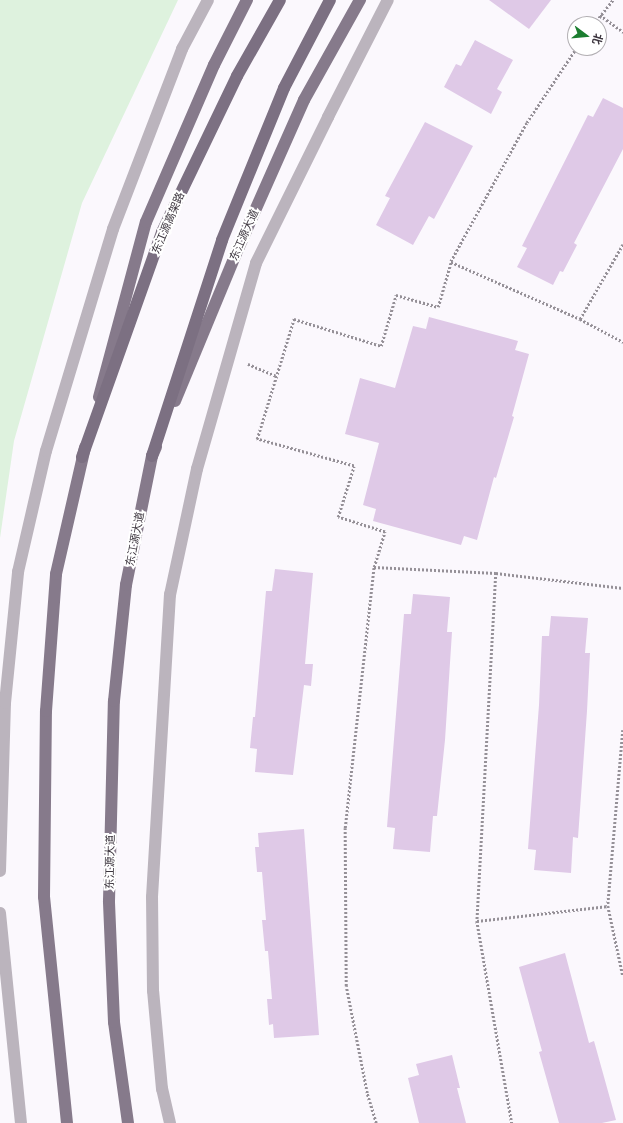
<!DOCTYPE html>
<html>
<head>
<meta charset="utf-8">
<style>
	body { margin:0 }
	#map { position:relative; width:623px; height:1123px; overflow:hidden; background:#fbf8fd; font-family:Poppins,"Noto Sans SC",sans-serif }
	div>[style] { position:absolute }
	.green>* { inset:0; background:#def2de }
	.building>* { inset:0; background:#dfc9e7 }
	.path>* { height:2.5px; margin-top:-1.25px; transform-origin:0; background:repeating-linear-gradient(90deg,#959097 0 2px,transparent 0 4px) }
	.tertiary>* { height:12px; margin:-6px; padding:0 6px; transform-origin:6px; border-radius:6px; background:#bbb4bd }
	.primary>* { height:12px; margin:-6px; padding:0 6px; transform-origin:6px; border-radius:6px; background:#867a8b }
	.trunk>* { height:12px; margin:-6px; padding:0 6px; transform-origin:6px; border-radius:6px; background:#7c7082 }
	span { translate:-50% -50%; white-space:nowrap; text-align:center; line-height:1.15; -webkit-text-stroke:4px #fff; paint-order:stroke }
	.street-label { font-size:11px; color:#3c353e }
	.north { position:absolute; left:567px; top:16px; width:40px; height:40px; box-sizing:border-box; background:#fff; border:1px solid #b1aeb2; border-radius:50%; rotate:106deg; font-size:11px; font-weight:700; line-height:16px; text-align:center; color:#3c353e }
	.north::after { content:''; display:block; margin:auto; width:14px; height:18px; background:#1c7e30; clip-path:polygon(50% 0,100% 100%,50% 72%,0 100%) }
</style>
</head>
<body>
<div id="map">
	<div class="green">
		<div style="clip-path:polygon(0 0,178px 0,82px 203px,14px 441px,0 538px)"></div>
	</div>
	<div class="building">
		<div style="clip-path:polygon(489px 0,551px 0,529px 29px)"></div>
		<div style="clip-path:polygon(475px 40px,513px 60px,497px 89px,502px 92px,491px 114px,444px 87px,456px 64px,461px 66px)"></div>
		<div style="clip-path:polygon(603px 98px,623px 108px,623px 149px,574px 243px,577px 245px,563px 272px,560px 271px,553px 285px,517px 267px,527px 248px,522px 246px,588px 115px,593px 117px)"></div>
		<div style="clip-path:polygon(425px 122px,473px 146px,434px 219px,429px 216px,413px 245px,376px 225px,390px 198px,385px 196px)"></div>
		<div style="clip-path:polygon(429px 317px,518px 341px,515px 350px,529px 354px,512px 416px,514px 417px,496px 478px,494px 477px,477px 540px,464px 536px,461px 545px,373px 521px,376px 509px,363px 505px,379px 443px,345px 434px,360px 378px,395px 388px,413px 326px,426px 329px)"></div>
		<div style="clip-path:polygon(275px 569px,313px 573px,305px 664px,313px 664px,311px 686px,304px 685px,293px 775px,255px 772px,257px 749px,250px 748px,253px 717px,255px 717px,266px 591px,272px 591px)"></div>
		<div style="clip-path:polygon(413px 594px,450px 597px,447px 632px,452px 632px,445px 740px,437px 816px,433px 816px,430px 852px,393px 849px,395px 828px,387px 827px,404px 614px,411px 614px)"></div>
		<div style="clip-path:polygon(551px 616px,588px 618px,585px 653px,590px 653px,587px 711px,578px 838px,573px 837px,571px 873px,534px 870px,536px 850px,528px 849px,539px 705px,542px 636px,549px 636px)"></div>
		<div style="clip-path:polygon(304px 829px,319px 1035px,274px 1038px,273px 1024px,269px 1025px,267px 999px,272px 999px,268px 951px,265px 951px,262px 920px,266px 920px,262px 872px,257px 872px,255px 847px,259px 847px,258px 833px)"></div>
		<div style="clip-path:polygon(565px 953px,589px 1043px,594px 1041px,616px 1120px,602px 1123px,559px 1123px,539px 1052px,542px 1051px,519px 967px)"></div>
		<div style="clip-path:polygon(452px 1055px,460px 1088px,457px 1088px,466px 1123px,419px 1123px,408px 1078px,419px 1075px,416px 1064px)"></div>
	</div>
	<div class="path">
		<div style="left:600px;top:15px;width:29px;rotate:36deg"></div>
		<div style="left:594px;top:24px;width:31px;rotate:-52deg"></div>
		<div style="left:577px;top:48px;width:90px;rotate:123.7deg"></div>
		<div style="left:527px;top:123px;width:158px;rotate:118.7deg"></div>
		<div style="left:451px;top:262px;width:141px;rotate:23.8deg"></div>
		<div style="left:580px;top:319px;width:49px;rotate:28.1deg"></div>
		<div style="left:580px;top:319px;width:86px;rotate:-60.2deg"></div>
		<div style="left:248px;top:364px;width:30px;rotate:23deg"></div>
		<div style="left:374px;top:567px;width:37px;rotate:-73deg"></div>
		<div style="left:385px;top:532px;width:49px;rotate:-162.3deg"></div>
		<div style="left:338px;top:517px;width:53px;rotate:-72.6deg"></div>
		<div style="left:354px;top:466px;width:101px;rotate:-164.4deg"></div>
		<div style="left:257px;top:439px;width:126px;rotate:-72.9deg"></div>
		<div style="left:294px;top:319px;width:91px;rotate:17.2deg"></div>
		<div style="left:381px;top:346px;width:53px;rotate:-73.6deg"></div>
		<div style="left:396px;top:295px;width:44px;rotate:15.9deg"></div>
		<div style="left:438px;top:307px;width:47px;rotate:-73.9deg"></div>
		<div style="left:496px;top:573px;width:349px;rotate:93.1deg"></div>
		<div style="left:477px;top:921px;width:205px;rotate:80.2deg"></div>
		<div style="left:623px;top:730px;width:177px;rotate:94.9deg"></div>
		<div style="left:608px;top:906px;width:72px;rotate:77.9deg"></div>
		<div style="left:477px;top:921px;width:132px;rotate:-6.5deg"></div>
		<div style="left:376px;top:1123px;width:31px;rotate:-107deg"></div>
		<div style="left:367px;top:1093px;width:109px;rotate:-101.1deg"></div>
		<div style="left:346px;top:986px;width:158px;rotate:-90.4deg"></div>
		<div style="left:345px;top:828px;width:263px;rotate:-83.7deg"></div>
		<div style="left:374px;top:567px;width:122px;rotate:2.8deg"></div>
		<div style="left:496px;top:573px;width:128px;rotate:6.7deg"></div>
	</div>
	<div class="tertiary">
		<div style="left:0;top:871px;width:168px;rotate:-88.3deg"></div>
		<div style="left:5px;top:703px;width:132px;rotate:-84.3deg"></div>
		<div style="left:18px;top:572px;width:124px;rotate:-77deg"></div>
		<div style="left:46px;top:451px;width:232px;rotate:-73.2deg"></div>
		<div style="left:113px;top:229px;width:193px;rotate:-69deg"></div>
		<div style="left:182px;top:49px;width:55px;rotate:-62deg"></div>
		<div style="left:0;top:913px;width:211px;rotate:84.3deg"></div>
		<div style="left:170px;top:1123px;width:35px;rotate:-103deg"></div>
		<div style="left:162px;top:1089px;width:98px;rotate:-95.2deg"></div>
		<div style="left:153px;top:991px;width:94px;rotate:-90.6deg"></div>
		<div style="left:152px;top:897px;width:303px;rotate:-86.6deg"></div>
		<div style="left:170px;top:595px;width:129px;rotate:-77.9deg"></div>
		<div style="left:197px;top:469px;width:214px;rotate:-74deg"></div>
		<div style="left:256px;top:263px;width:163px;rotate:-63.7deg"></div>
		<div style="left:328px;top:117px;width:131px;rotate:-62.9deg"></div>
	</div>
	<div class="primary">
		<div style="left:99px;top:397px;width:181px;rotate:-75deg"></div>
		<div style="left:146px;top:222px;width:171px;rotate:-66.6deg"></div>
		<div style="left:214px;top:65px;width:73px;rotate:-63.1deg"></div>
		<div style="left:175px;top:401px;width:165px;rotate:-67.5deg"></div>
		<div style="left:238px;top:249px;width:163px;rotate:-66.1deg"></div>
		<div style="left:304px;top:100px;width:115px;rotate:-60.8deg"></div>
		<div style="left:67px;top:1123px;width:227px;rotate:-95.8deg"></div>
		<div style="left:44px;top:897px;width:186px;rotate:-89.4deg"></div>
		<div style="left:46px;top:711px;width:137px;rotate:-85.8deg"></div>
		<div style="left:56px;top:574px;width:130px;rotate:-77.1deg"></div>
		<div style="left:128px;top:1123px;width:102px;rotate:-97.9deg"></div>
		<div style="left:114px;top:1022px;width:121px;rotate:-92.4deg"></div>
		<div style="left:109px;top:901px;width:200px;rotate:-88.6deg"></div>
		<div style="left:114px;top:701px;width:117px;rotate:-84.1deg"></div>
		<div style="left:126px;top:585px;width:132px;rotate:-78.6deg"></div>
		<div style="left:152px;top:456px;width:10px;rotate:-66deg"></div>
	</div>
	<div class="trunk">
		<div style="left:152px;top:456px;width:227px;rotate:-72deg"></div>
		<div style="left:222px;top:240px;width:164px;rotate:-67.8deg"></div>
		<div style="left:284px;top:88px;width:99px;rotate:-62.4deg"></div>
		<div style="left:82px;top:457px;width:239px;rotate:-70.4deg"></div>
		<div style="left:162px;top:232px;width:173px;rotate:-64.3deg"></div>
		<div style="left:237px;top:76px;width:87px;rotate:-60.5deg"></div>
	</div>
	<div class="street-label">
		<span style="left:168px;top:223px;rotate:-67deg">东江源高架路</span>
		<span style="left:244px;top:235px;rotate:-66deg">东江源大道</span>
		<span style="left:135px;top:539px;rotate:-79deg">东江源大道</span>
		<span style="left:110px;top:862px;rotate:-89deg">东江源大道</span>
	</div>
	<div class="north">北</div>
</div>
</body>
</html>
